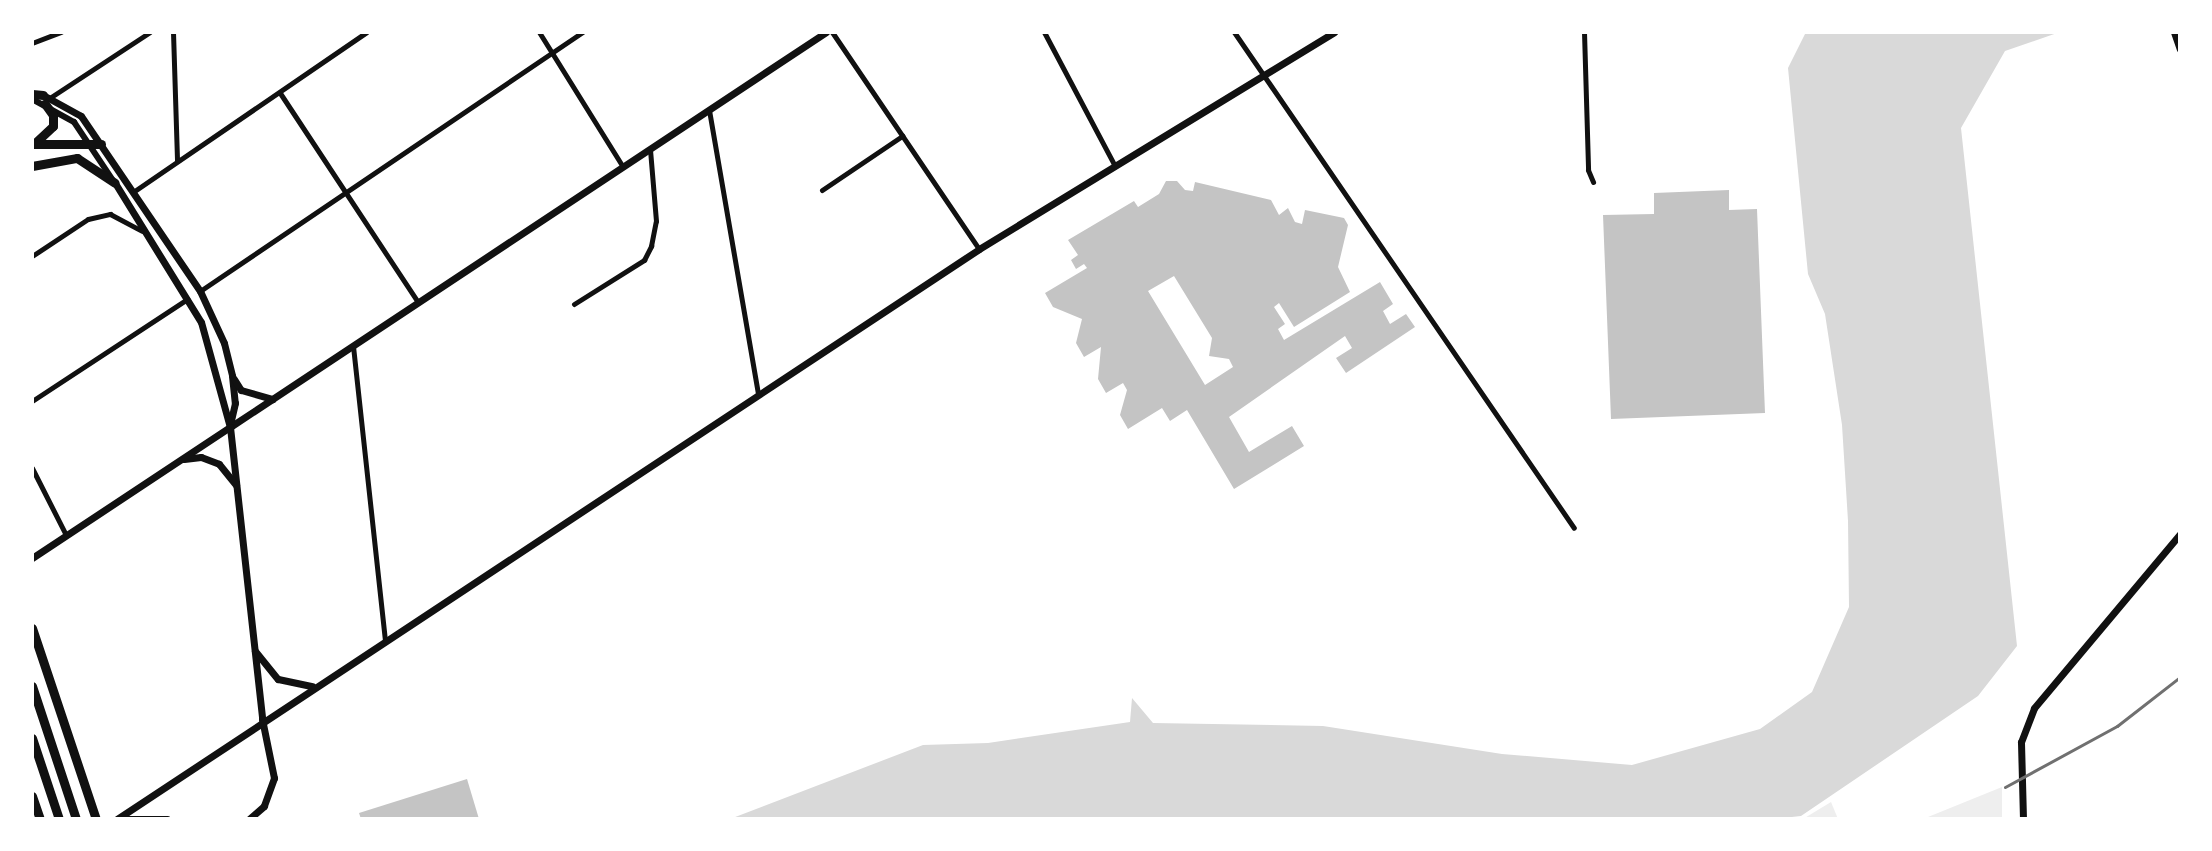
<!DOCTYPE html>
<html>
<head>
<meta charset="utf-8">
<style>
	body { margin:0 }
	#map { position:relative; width:2212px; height:851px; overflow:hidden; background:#fff; font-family:"Asap Condensed",sans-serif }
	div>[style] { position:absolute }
	.green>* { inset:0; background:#eee }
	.water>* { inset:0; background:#d9d9d9 }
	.building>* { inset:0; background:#c4c4c4 }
	.minor>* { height:5px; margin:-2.5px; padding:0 2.5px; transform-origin:2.5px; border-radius:2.5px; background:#111 }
	.tertiary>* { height:6px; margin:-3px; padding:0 3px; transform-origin:3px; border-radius:3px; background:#111 }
	.secondary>* { height:7px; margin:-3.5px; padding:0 3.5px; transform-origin:3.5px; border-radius:3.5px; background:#111 }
	.primary>* { height:7px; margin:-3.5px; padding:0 3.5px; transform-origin:3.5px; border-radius:3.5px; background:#111 }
	.motorway>* { height:9px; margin:-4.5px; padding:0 4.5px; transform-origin:4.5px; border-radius:4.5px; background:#111 }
	.rail>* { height:3px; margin:-1.5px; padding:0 1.5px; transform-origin:1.5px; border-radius:1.5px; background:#707070 }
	span { translate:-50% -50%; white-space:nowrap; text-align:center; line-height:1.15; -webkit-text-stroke:8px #fff; paint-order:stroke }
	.frame { position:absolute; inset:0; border:34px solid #fff; pointer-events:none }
</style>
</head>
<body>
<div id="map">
	<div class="green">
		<div style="clip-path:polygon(2002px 787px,2002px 819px,1923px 819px)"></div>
		<div style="clip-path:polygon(1831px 802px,1838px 819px,1803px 819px)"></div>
	</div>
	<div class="water">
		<div style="clip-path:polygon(1806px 32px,2060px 32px,2005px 51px,1961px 128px,2017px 646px,1978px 696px,1801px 816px,1774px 819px,730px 819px,923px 745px,988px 743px,1130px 722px,1132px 698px,1153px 723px,1323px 726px,1502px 754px,1632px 765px,1760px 729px,1812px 692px,1849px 607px,1848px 521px,1842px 425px,1825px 314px,1808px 274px,1788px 68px)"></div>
	</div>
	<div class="building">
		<div style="clip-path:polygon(evenodd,1166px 181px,1177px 181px,1185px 190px,1193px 191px,1195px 182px,1271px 200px,1279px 215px,1288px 208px,1295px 222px,1302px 224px,1305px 210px,1344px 218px,1348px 225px,1338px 267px,1350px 292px,1294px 327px,1279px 303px,1274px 307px,1285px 324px,1278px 329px,1284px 340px,1380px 282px,1393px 304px,1383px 311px,1390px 324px,1406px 314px,1415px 327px,1346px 373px,1336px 358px,1352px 348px,1345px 336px,1229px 417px,1249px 452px,1292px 426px,1304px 446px,1234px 489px,1187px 410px,1170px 421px,1162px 408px,1128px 429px,1120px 415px,1127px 390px,1123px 383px,1106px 393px,1098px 379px,1101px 347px,1084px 357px,1076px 343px,1082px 319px,1053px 307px,1045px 293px,1087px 268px,1084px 264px,1076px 269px,1071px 260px,1078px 255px,1068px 240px,1134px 201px,1138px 207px,1159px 194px,1166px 181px,1174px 276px,1212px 338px,1209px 356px,1229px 359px,1233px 367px,1205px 385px,1148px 291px,1174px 276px)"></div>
		<div style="clip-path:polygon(1729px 190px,1729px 210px,1757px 209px,1765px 413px,1611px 419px,1603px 215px,1654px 214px,1654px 193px)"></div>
		<div style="clip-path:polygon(467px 779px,479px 819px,361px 819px,359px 813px)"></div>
	</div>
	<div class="minor">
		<div style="left:173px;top:32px;width:129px;rotate:88.2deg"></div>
		<div style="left:539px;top:32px;width:159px;rotate:58.1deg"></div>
		<div style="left:832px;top:32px;width:262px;rotate:55.9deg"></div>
		<div style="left:1044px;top:32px;width:152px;rotate:62.1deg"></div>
		<div style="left:1234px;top:32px;width:601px;rotate:55.57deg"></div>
		<div style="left:1584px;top:32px;width:138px;rotate:88.3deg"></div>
		<div style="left:1588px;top:170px;width:13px;rotate:67deg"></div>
		<div style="left:32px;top:43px;width:31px;rotate:-21deg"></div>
		<div style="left:280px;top:93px;width:250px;rotate:56.6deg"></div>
		<div style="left:51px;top:97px;width:118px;rotate:-33.3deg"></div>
		<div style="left:709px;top:110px;width:289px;rotate:80.2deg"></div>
		<div style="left:822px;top:190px;width:97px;rotate:-34deg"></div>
		<div style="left:133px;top:192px;width:283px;rotate:-34.4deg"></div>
		<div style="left:32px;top:256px;width:67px;rotate:-33.5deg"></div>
		<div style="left:88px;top:219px;width:23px;rotate:-13deg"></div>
		<div style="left:110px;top:214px;width:36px;rotate:28deg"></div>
		<div style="left:200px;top:291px;width:462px;rotate:-34.1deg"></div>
		<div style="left:574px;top:304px;width:83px;rotate:-32.2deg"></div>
		<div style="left:644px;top:260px;width:16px;rotate:-63deg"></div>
		<div style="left:651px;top:246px;width:25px;rotate:-79deg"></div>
		<div style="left:656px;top:221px;width:71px;rotate:-94.8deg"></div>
		<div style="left:353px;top:346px;width:298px;rotate:83.8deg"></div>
		<div style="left:32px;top:401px;width:186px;rotate:-33.3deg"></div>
		<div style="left:32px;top:468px;width:75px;rotate:63.1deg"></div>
	</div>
	<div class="tertiary">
		<div style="left:32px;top:99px;width:48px;rotate:28.7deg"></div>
		<div style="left:74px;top:122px;width:69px;rotate:56.3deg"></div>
	</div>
	<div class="secondary">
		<div style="left:2174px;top:32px;width:18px;rotate:71deg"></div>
		<div style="left:230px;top:427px;width:715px;rotate:-33.53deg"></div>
		<div style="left:2023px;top:819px;width:77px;rotate:-91.5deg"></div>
		<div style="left:2021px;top:742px;width:36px;rotate:-69deg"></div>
		<div style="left:2034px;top:708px;width:227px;rotate:-50deg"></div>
	</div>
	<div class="primary">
		<div style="left:43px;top:95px;width:43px;rotate:28.9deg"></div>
		<div style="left:81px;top:116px;width:212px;rotate:55.8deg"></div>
		<div style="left:200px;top:291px;width:57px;rotate:65.2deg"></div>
		<div style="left:224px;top:343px;width:34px;rotate:76deg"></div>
		<div style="left:232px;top:376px;width:27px;rotate:84deg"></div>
		<div style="left:235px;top:403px;width:23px;rotate:103deg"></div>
		<div style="left:115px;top:183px;width:163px;rotate:58.3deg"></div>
		<div style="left:201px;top:322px;width:109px;rotate:74.6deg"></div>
		<div style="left:230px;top:427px;width:294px;rotate:83.7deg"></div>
		<div style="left:262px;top:719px;width:60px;rotate:78.5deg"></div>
		<div style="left:274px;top:778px;width:30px;rotate:110deg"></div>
		<div style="left:264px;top:806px;width:20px;rotate:139deg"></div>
		<div style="left:234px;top:379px;width:13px;rotate:58deg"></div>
		<div style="left:241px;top:390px;width:33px;rotate:16deg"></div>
		<div style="left:184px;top:459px;width:17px;rotate:-7deg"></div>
		<div style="left:201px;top:457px;width:19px;rotate:21deg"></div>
		<div style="left:219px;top:464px;width:27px;rotate:51deg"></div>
		<div style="left:32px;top:558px;width:237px;rotate:-33.5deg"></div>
		<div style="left:255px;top:651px;width:36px;rotate:51deg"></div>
		<div style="left:278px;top:679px;width:35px;rotate:12deg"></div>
		<div style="left:117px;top:819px;width:1033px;rotate:-33.47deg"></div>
		<div style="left:979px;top:249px;width:416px;rotate:-31.4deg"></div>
		<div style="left:123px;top:819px;width:44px"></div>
	</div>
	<div class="motorway">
		<div style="left:32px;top:94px;width:11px;rotate:5deg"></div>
		<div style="left:36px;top:142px;width:23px;rotate:-43deg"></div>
		<div style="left:53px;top:126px;width:11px;rotate:-90deg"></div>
		<div style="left:53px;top:115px;width:14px;rotate:-126deg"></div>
		<div style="left:32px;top:144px;width:69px"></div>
		<div style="left:32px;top:166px;width:46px;rotate:-10.1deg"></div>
		<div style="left:77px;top:158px;width:45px;rotate:33.3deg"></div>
		<div style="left:32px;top:628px;width:201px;rotate:71.5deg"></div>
		<div style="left:32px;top:686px;width:140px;rotate:71.7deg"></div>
		<div style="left:32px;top:738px;width:85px;rotate:71.6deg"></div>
		<div style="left:32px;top:796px;width:24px;rotate:71deg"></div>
	</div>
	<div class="rail">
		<div style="left:2005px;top:787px;width:128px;rotate:-28.6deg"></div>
		<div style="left:2117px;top:726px;width:80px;rotate:-37.9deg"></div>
	</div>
	<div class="frame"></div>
</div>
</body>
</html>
